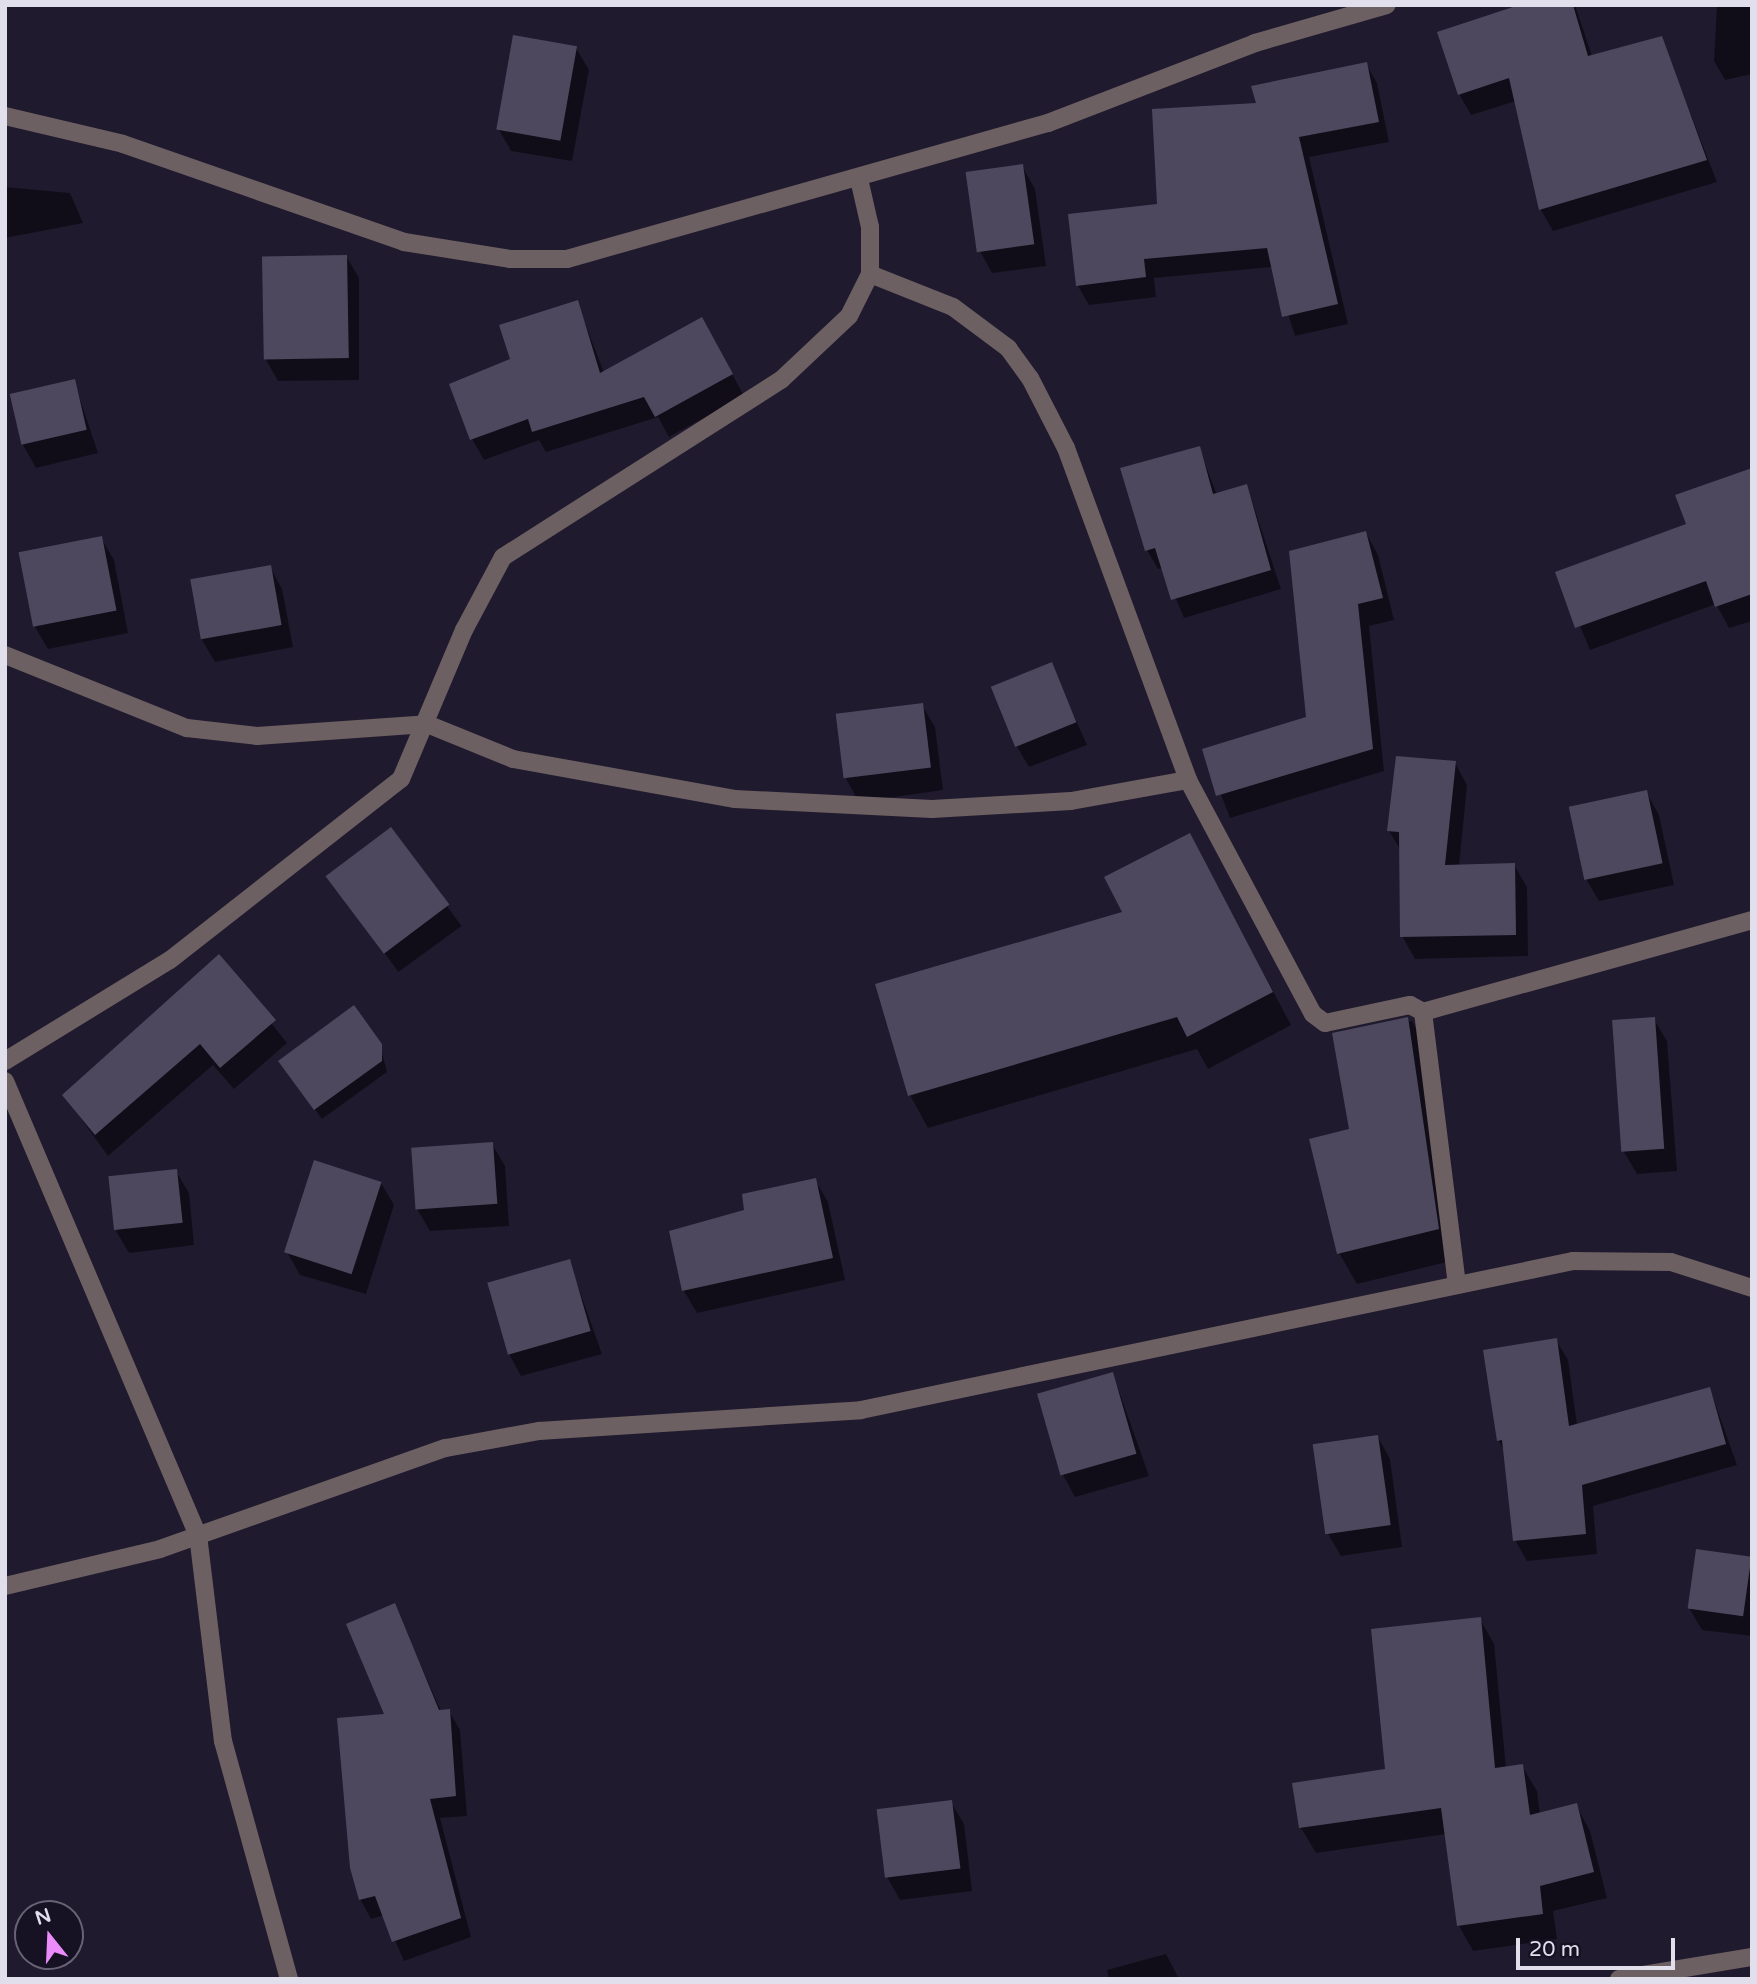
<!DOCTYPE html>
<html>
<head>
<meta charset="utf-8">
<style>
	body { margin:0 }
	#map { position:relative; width:1757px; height:1984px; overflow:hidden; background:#201a2e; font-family:"Varela Round",sans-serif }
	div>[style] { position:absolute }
	.shadow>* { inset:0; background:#0007; transform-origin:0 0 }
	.building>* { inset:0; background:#4e485f; transform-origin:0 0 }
	.minor>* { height:18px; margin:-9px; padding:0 9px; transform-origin:9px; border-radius:9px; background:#6d6062 }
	span { translate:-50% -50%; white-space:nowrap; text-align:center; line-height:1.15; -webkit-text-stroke:6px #171124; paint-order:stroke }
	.frame { position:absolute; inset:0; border:7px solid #e2dfed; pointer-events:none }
	.north { position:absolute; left:14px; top:1900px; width:70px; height:70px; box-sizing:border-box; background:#171124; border:2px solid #686374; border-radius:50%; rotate:342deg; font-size:19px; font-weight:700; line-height:28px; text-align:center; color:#e2dfed }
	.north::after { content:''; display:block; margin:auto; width:24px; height:32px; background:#ec8cfb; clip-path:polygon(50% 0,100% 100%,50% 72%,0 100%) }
	.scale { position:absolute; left:1516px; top:1938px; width:159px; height:32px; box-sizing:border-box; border:4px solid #e2dfed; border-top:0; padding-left:9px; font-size:21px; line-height:24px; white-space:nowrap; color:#e2dfed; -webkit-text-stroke:5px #171124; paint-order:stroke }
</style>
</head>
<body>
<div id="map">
	<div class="shadow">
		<div style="clip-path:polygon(1524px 5px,1575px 5px,1592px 56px,1661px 38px,1717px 182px,1553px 231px,1541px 210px,1516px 101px,1471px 115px,1459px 94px)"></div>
		<div style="clip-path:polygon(1717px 5px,1752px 5px,1752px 74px,1725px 80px,1714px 61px)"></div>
		<div style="clip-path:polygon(576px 48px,589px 70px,572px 161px,511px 151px,498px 128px)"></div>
		<div style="clip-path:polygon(1366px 64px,1377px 83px,1389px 142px,1309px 157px,1348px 324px,1295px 336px,1273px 267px,1154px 278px,1156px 297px,1089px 305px,1078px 286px,1258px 105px)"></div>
		<div style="clip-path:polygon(1022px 166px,1035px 189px,1046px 266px,992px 273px,980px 251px)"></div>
		<div style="clip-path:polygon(5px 187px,70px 193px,83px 223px,5px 238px)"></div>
		<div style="clip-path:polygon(346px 256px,359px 278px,359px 380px,278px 381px,265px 358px)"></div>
		<div style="clip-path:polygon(577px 302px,604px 373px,714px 340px,744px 396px,669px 437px,658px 417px,546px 452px,539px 440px,484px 460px,472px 439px,512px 360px)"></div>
		<div style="clip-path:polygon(74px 381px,98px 453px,36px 468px,23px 445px)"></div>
		<div style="clip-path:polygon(1199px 448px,1217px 495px,1247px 486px,1281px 589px,1184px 618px,1163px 568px,1158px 569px,1147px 550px)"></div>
		<div style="clip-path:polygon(1752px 484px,1752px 621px,1729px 628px,1716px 604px,1590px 650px,1558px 573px,1688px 525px)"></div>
		<div style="clip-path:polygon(1366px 533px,1378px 555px,1394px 620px,1369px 626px,1384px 771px,1230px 818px,1204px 750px,1308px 718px)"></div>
		<div style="clip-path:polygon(101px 538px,114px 560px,128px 633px,48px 649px,35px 627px)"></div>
		<div style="clip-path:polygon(270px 567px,282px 589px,293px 647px,215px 662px,202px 640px,192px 580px)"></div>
		<div style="clip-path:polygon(1051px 664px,1087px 745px,1029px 767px,1016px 745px)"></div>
		<div style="clip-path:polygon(922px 705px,935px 727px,943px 790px,859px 802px,846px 779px)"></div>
		<div style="clip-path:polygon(1455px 763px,1467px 785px,1459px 866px,1514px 865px,1527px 887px,1528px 956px,1415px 959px,1402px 936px,1401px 851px,1389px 831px)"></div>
		<div style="clip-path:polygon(1646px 792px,1659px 815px,1674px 885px,1599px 901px,1586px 879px)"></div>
		<div style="left:391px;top:829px;width:120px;height:78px;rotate:54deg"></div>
		<div style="clip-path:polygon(1190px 835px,1291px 1025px,1208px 1069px,1197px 1049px,928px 1128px,910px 1095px,1125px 913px)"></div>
		<div style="clip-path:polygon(219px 957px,287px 1043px,234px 1089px,213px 1065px,108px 1156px,64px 1095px)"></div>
		<div style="clip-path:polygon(1654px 1019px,1667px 1041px,1677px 1171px,1637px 1174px,1624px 1152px)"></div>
		<div style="clip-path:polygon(1412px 1021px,1429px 1052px,1455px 1260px,1357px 1284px,1339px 1253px,1351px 1130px,1334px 1035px)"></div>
		<div style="clip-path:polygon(380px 1045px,387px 1072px,322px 1119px,280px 1062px)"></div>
		<div style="clip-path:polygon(492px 1144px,505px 1166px,509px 1226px,430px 1231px,417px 1209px)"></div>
		<div style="clip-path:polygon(176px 1171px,189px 1193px,194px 1245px,129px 1253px,116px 1231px)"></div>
		<div style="clip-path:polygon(815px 1180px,828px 1202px,845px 1280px,697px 1313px,684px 1291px,671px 1232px,746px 1211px)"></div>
		<div style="clip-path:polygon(381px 1183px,394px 1205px,366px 1294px,300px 1275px,287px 1252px)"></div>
		<div style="clip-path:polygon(569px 1261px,602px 1354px,521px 1376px,509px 1354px)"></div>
		<div style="clip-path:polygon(1556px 1340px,1568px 1360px,1577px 1425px,1710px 1389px,1737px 1465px,1593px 1506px,1597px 1554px,1527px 1561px,1515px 1540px,1505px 1452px,1498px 1440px)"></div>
		<div style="clip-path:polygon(1113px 1374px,1149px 1476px,1075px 1497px,1063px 1475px)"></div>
		<div style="clip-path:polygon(1378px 1437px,1390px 1459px,1402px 1547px,1341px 1556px,1328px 1534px)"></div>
		<div style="clip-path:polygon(1750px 1558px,1752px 1636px,1702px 1630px,1689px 1608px)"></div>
		<div style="clip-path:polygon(394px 1605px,441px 1711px,449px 1711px,460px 1730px,467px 1816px,440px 1818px,471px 1937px,404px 1961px,384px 1915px,371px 1919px,360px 1899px,386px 1716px)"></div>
		<div style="clip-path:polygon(1480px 1619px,1494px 1644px,1506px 1768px,1522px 1766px,1537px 1791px,1540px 1815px,1576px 1805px,1590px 1831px,1607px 1898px,1553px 1911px,1557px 1939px,1473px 1951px,1459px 1926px,1446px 1834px,1316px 1853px,1301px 1828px,1387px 1771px)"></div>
		<div style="clip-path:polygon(951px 1802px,964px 1824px,972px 1891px,900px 1900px,887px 1877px)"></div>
		<div style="clip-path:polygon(1166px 1954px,1179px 1979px,1109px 1979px,1107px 1970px)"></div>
	</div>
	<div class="building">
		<div style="clip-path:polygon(1519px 5px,1573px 5px,1588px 56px,1662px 36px,1707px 160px,1539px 210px,1509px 78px,1458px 95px,1437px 32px)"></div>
		<div style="left:513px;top:35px;width:65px;height:96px;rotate:10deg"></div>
		<div style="clip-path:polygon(1367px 62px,1379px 122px,1299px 137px,1338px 304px,1282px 317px,1267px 248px,1144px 259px,1146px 277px,1076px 286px,1068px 214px,1157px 204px,1152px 109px,1256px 103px,1251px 86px)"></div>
		<div style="left:1023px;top:164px;width:81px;height:58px;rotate:82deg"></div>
		<div style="left:347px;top:255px;width:103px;height:85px;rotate:89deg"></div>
		<div style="clip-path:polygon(578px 300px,600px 373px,702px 317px,733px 374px,655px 417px,644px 397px,532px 432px,528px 419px,470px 440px,449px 384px,510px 359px,499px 325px)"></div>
		<div style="left:75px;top:379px;width:52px;height:67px;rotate:77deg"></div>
		<div style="clip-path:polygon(1200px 446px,1213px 494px,1247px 484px,1271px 570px,1171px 600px,1155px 548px,1145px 551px,1120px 468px)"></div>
		<div style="clip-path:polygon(1752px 468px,1752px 594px,1715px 607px,1706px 581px,1575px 628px,1555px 572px,1686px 524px,1675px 495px)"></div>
		<div style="clip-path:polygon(1366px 531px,1383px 598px,1358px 604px,1373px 749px,1216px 796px,1202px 749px,1306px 717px,1289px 551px)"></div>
		<div style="left:102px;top:536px;width:76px;height:85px;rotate:79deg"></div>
		<div style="left:271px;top:565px;width:61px;height:82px;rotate:80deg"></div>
		<div style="left:1052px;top:662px;width:65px;height:66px;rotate:68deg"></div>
		<div style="left:923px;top:703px;width:65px;height:88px;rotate:83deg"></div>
		<div style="clip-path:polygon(1396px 756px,1456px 761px,1445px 865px,1515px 863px,1516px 935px,1400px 937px,1399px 832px,1387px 831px)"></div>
		<div style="left:1647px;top:790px;width:75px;height:80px;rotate:78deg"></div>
		<div style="left:391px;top:827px;width:97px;height:82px;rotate:53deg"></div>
		<div style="clip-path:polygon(1190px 833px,1273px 992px,1187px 1037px,1177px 1017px,908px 1096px,875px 984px,1122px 912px,1104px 877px)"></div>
		<div style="clip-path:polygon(219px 954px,276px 1020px,220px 1068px,200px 1044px,95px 1135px,62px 1095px)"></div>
		<div style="clip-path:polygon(354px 1005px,382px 1044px,382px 1061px,314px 1110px,278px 1061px)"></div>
		<div style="clip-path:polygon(1408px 1017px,1439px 1229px,1337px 1254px,1309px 1139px,1349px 1129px,1332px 1033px)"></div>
		<div style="left:1655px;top:1017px;width:132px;height:43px;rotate:86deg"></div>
		<div style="left:493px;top:1142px;width:62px;height:82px;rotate:86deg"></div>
		<div style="left:314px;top:1160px;width:71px;height:97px;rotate:18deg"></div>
		<div style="left:177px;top:1169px;width:54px;height:69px;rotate:84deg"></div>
		<div style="clip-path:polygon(816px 1178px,833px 1258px,682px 1291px,669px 1231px,744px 1210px,742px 1194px)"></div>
		<div style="left:570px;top:1259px;width:75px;height:86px;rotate:74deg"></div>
		<div style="clip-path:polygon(1557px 1338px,1569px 1426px,1710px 1387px,1726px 1444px,1582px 1485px,1586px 1534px,1513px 1541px,1502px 1440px,1497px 1441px,1483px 1350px)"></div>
		<div style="left:1113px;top:1372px;width:85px;height:79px;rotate:74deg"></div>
		<div style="left:1378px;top:1435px;width:91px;height:66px;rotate:82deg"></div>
		<div style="left:1696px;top:1549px;width:56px;height:60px;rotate:8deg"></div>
		<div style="clip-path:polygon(395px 1603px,439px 1710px,450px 1709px,456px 1796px,430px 1799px,461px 1918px,392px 1942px,375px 1896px,359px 1900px,350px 1868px,337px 1718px,384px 1714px,346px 1624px)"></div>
		<div style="clip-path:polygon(1481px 1617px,1495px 1768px,1523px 1764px,1530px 1815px,1577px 1803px,1594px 1872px,1540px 1886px,1543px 1914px,1457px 1926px,1441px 1808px,1299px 1828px,1292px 1783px,1385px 1769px,1371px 1629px)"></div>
		<div style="left:952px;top:1800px;width:69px;height:76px;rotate:83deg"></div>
	</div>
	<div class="minor">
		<div style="left:5px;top:116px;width:121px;rotate:13.3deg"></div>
		<div style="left:123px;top:144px;width:298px;rotate:19.2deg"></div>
		<div style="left:404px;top:242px;width:107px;rotate:9.1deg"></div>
		<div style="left:510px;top:259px;width:57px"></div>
		<div style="left:567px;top:259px;width:500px;rotate:-15.8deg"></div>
		<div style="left:1048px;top:123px;width:222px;rotate:-21.1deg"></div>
		<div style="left:1255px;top:43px;width:137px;rotate:-16.1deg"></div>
		<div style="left:870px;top:274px;width:89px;rotate:21.7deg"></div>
		<div style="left:953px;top:307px;width:69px;rotate:36.7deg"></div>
		<div style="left:1008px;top:348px;width:37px;rotate:54deg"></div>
		<div style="left:1030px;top:378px;width:79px;rotate:62.8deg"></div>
		<div style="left:1066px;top:448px;width:354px;rotate:69.8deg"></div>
		<div style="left:1188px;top:780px;width:265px;rotate:61.9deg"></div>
		<div style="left:1313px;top:1014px;width:15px;rotate:37deg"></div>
		<div style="left:1325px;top:1023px;width:87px;rotate:-12deg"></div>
		<div style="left:1410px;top:1005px;width:15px;rotate:28deg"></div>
		<div style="left:1423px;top:1012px;width:274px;rotate:82.9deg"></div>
		<div style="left:5px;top:655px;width:196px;rotate:21.9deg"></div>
		<div style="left:187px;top:728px;width:70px;rotate:6.5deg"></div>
		<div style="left:257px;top:736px;width:170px;rotate:-4deg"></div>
		<div style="left:427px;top:724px;width:93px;rotate:22.1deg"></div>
		<div style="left:513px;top:759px;width:226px;rotate:10.2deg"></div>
		<div style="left:735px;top:799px;width:197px;rotate:2.9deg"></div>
		<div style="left:932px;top:809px;width:139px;rotate:-3.3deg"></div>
		<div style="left:1071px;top:801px;width:119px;rotate:-10.2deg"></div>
		<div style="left:1423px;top:1012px;width:342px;rotate:-15.6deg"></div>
		<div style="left:5px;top:1061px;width:193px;rotate:-31.5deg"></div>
		<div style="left:170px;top:960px;width:293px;rotate:-38.1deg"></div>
		<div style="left:401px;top:779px;width:162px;rotate:-67.1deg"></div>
		<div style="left:464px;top:630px;width:83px;rotate:-61.9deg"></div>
		<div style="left:503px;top:557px;width:330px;rotate:-32.5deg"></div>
		<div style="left:781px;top:380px;width:93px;rotate:-43.3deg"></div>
		<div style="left:849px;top:316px;width:47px;rotate:-63.4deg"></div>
		<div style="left:870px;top:274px;width:47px;rotate:-90deg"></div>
		<div style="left:870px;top:227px;width:49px;rotate:-102.9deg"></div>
		<div style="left:5px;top:1081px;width:493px;rotate:67deg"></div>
		<div style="left:198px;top:1535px;width:208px;rotate:83.1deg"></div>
		<div style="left:223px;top:1741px;width:247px;rotate:74.5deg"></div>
		<div style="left:5px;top:1586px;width:159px;rotate:-13.4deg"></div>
		<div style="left:160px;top:1549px;width:303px;rotate:-19.5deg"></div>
		<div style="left:446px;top:1448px;width:95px;rotate:-10.4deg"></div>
		<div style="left:539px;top:1431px;width:323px;rotate:-3.7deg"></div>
		<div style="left:861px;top:1410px;width:727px;rotate:-11.82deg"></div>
		<div style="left:1573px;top:1261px;width:98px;rotate:0.6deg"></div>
		<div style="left:1671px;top:1262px;width:85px;rotate:17.8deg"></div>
		<div style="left:1619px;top:1979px;width:135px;rotate:-9.4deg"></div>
	</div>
	<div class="frame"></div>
	<div class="north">N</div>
	<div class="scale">20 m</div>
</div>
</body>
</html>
